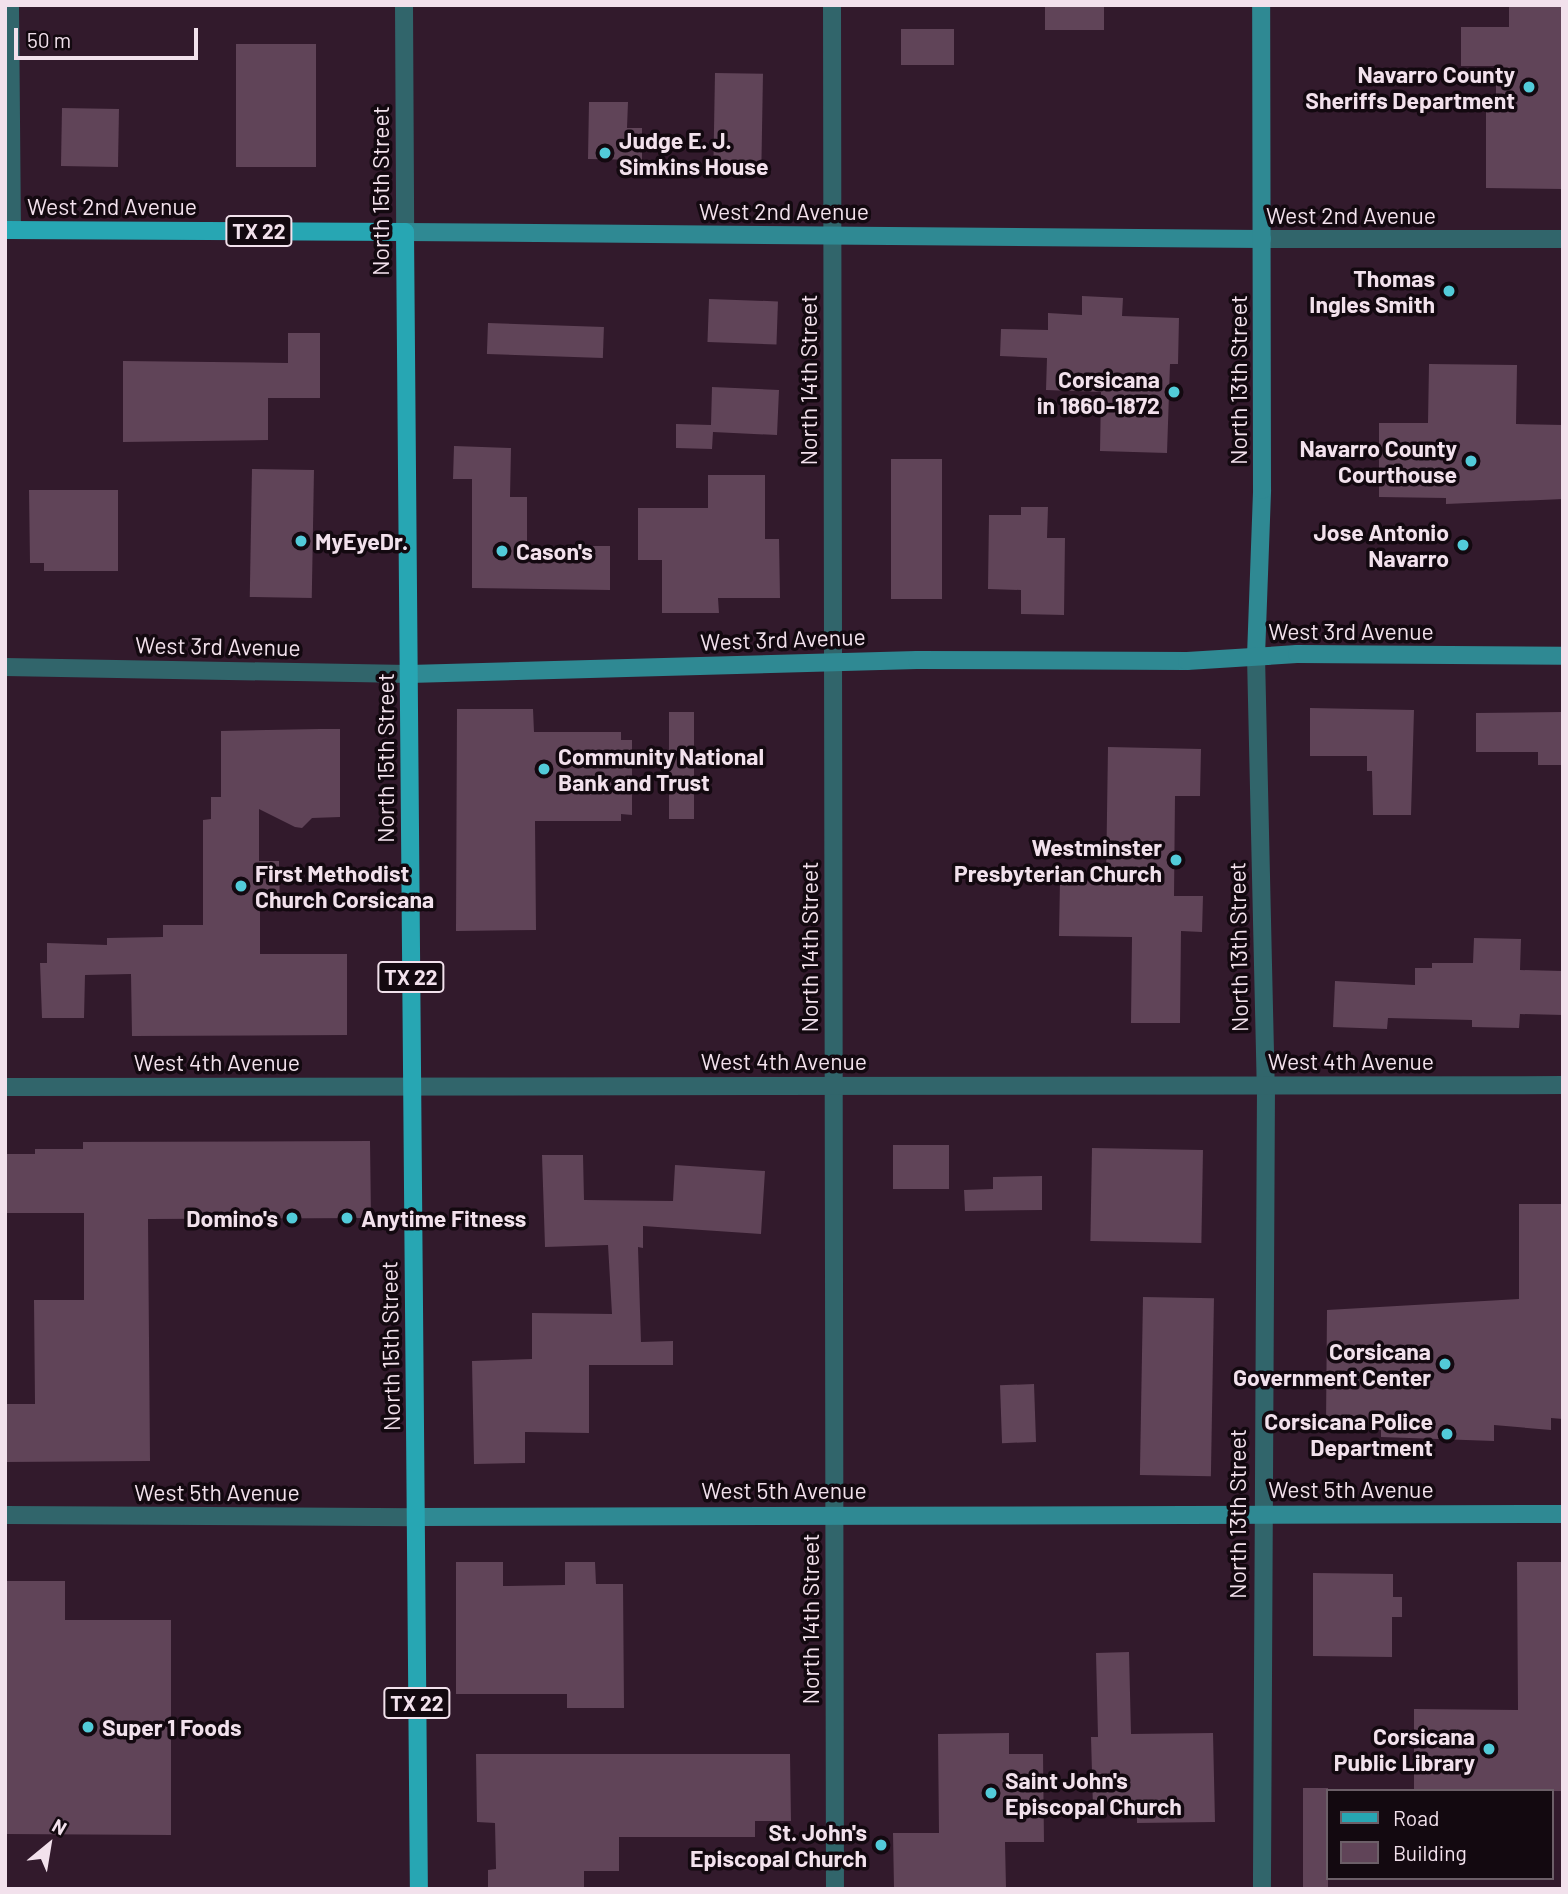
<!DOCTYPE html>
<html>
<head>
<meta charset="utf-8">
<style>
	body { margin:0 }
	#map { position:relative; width:1568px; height:1894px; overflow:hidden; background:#321a2c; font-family:Barlow,sans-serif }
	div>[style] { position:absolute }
	.building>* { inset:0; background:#604458; transform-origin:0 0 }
	.street>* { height:18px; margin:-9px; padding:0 9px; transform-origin:9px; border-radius:9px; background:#31656b }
	.secondary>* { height:18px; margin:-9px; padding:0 9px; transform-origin:9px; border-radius:9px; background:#2f8993 }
	.primary>* { height:18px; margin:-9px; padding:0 9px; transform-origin:9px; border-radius:9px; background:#27a6b3 }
	.dots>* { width:19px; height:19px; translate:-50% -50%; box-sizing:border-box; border:4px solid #130910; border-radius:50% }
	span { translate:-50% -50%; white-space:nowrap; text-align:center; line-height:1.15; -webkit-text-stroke:7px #130910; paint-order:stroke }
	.shield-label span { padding:2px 5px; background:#130910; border:2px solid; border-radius:5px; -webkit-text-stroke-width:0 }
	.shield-label { font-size:21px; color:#f2e1ec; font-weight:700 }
	.poi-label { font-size:23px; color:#f2e1ec; font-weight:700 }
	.right { translate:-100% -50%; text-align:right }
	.left { translate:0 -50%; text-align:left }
	.street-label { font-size:23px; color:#f2e1ec }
	.frame { position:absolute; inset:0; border:7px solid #f2e1ec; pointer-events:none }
	.legend { position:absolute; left:1326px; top:1789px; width:228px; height:91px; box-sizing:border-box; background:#130910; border:2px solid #6c5f68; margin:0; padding:9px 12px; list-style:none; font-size:21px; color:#f2e1ec }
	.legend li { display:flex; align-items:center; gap:14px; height:35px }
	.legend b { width:35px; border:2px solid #6c5f68 }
	.north { position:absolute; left:14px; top:1810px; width:70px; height:70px; -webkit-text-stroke:5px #130910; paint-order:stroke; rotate:30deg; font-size:19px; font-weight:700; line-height:28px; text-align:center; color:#f2e1ec }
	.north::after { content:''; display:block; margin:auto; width:24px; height:32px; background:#f2e1ec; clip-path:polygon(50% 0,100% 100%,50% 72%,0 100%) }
	.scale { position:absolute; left:14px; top:28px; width:184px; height:32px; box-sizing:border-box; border:4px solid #f2e1ec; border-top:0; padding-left:9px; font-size:21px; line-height:24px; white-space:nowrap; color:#f2e1ec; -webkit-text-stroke:5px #130910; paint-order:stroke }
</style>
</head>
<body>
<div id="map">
	<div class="building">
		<div style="left:1045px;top:5px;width:59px;height:25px"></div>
		<div style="clip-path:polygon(1509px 5px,1563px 5px,1563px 189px,1486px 188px,1486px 109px,1496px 109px,1496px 66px,1461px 66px,1461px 27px,1509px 27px)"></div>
		<div style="left:901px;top:29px;width:53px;height:36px"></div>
		<div style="left:236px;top:44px;width:80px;height:123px"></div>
		<div style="left:715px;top:73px;width:48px;height:96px;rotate:1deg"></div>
		<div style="clip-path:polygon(589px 102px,628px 102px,627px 128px,642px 128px,642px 160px,588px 159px)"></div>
		<div style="left:62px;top:108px;width:57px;height:58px;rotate:1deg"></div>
		<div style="clip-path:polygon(1082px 296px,1123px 298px,1122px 316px,1179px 318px,1178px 364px,1170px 364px,1167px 453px,1100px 451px,1101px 392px,1046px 390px,1047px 358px,1000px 356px,1001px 329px,1048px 330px,1048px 313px,1082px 315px)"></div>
		<div style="left:709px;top:299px;width:69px;height:43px;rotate:2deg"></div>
		<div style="left:488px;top:323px;width:116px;height:31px;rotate:2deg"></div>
		<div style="clip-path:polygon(288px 333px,320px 333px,320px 398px,268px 398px,268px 440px,123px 442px,123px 361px,288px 363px)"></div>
		<div style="clip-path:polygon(1429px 364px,1517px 365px,1516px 424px,1563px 425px,1563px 499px,1446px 504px,1446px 498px,1379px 497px,1379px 423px,1428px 423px)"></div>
		<div style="clip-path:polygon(712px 387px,779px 390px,777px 435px,713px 432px,712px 449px,676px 448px,676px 424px,711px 425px)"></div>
		<div style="clip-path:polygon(454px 446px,511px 448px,510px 497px,527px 497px,527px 546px,610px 546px,610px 590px,472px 588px,472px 479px,453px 479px)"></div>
		<div style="left:891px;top:459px;width:51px;height:140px"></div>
		<div style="left:252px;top:469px;width:62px;height:128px;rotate:1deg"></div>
		<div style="clip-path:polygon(708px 475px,765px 475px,765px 539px,779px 539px,780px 598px,718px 598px,719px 613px,662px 613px,662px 560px,638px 560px,638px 508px,708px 508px)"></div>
		<div style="clip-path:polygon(29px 490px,118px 490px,118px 571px,44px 571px,44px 563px,30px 563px)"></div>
		<div style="clip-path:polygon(1021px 507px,1048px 507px,1047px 538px,1065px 538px,1064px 615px,1021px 614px,1021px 590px,988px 589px,989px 515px,1021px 515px)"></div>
		<div style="clip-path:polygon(1310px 708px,1414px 710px,1411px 815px,1373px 815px,1372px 771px,1367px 771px,1367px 756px,1310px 756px)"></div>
		<div style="clip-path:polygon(457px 709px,533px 709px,534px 732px,621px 732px,621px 740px,632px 740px,632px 815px,621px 814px,621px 821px,535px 821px,536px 930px,456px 931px)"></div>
		<div style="left:669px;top:712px;width:25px;height:107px"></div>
		<div style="clip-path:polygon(1563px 712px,1563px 765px,1538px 765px,1538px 752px,1476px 752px,1476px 713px)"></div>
		<div style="clip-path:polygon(320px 729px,340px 729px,340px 817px,312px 818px,302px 828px,295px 827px,259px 809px,259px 861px,279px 861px,280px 910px,260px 910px,260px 954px,347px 954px,347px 1035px,132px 1036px,131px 974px,85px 975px,84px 1018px,42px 1018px,40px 963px,47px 963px,47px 943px,107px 945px,107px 938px,163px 937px,163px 925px,203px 925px,203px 820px,211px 819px,211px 797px,221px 797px,221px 731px)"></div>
		<div style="clip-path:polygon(1108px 747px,1201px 749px,1200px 796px,1175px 796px,1174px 896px,1203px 896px,1202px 932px,1181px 931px,1180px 1023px,1131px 1023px,1132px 937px,1059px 936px,1060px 880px,1106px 881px)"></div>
		<div style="clip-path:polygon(1474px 938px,1521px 939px,1520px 970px,1563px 971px,1563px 1015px,1520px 1014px,1519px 1028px,1472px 1027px,1472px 1020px,1388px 1018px,1387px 1029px,1333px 1027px,1335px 981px,1415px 985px,1415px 968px,1432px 968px,1432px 963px,1473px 963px)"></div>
		<div style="clip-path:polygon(370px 1141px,371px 1218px,148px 1219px,150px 1461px,5px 1462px,5px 1404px,35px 1404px,34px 1300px,84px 1300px,84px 1213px,5px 1213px,5px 1154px,35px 1154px,35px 1149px,83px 1149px,83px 1142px)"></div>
		<div style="left:893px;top:1145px;width:56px;height:44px"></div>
		<div style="left:1092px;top:1148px;width:111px;height:93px;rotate:1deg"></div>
		<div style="clip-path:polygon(542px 1155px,583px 1155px,584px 1200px,673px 1201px,675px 1165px,765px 1171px,761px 1234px,643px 1226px,643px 1248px,638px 1247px,641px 1342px,673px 1341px,673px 1365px,589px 1365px,589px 1433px,525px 1432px,525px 1463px,474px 1464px,472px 1361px,532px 1359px,532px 1313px,612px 1314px,608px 1245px,545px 1247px)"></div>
		<div style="clip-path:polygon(1042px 1176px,1042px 1210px,965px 1211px,964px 1190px,993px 1189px,993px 1177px)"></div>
		<div style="clip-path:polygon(1519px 1204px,1563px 1204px,1563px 1419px,1551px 1418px,1551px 1430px,1494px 1425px,1494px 1441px,1381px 1437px,1381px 1430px,1326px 1425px,1327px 1310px,1519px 1299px)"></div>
		<div style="left:1143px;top:1297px;width:71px;height:178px;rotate:1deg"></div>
		<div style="left:1034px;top:1384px;width:58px;height:34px;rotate:88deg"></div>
		<div style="clip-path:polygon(456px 1562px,503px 1562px,503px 1586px,565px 1585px,565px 1562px,595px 1562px,596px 1584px,623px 1584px,624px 1708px,567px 1708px,567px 1694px,456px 1694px)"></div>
		<div style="clip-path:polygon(1517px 1562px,1562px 1562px,1563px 1791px,1414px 1791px,1414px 1709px,1518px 1710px)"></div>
		<div style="clip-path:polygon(1313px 1573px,1393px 1574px,1393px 1597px,1402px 1597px,1402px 1617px,1392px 1617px,1392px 1657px,1313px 1656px)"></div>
		<div style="clip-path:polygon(5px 1581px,65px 1581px,65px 1620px,171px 1620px,171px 1835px,5px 1834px)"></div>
		<div style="clip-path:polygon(1129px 1652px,1131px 1734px,1213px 1733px,1215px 1822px,1137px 1823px,1137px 1808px,1093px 1808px,1091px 1737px,1098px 1737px,1096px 1653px)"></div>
		<div style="clip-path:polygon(1009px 1733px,1009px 1754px,1043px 1754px,1044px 1842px,1005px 1842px,1006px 1888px,894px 1888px,893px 1833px,939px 1833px,938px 1734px)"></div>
		<div style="clip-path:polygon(476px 1754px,790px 1754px,791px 1821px,755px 1821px,755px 1837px,619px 1837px,619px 1871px,584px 1871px,584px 1889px,488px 1889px,488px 1870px,496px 1869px,495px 1823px,477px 1822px)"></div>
		<div style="left:1303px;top:1788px;width:25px;height:101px"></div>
	</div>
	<div class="street">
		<div style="left:10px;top:5px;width:225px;rotate:89.5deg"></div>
		<div style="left:404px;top:5px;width:227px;rotate:89.7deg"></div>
		<div style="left:832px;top:5px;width:1884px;rotate:89.91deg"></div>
		<div style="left:1262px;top:239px;width:301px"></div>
		<div style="left:1256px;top:656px;width:429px;rotate:88.7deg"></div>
		<div style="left:1266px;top:1085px;width:804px;rotate:90.29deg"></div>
		<div style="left:5px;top:667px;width:404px;rotate:1deg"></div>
		<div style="left:5px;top:1087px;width:1558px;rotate:-0.07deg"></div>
		<div style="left:5px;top:1515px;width:411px;rotate:0.3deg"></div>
	</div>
	<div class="secondary">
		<div style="left:405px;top:232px;width:857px;rotate:0.47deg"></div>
		<div style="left:1256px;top:656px;width:166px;rotate:-87.9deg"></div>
		<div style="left:1262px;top:490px;width:485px;rotate:-90.1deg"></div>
		<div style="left:409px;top:674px;width:508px;rotate:-1.58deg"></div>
		<div style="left:917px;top:660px;width:270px;rotate:0.2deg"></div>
		<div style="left:1187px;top:661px;width:110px;rotate:-3.6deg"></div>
		<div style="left:1297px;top:654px;width:266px;rotate:0.4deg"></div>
		<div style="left:416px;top:1517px;width:1147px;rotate:-0.15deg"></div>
	</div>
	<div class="primary">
		<div style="left:5px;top:230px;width:400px;rotate:0.3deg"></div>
		<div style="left:405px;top:232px;width:1657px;rotate:89.52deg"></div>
	</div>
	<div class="dots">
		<div style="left:1529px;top:87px;background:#52cbd9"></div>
		<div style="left:605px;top:153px;background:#52cbd9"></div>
		<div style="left:1449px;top:291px;background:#52cbd9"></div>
		<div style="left:1174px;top:392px;background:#52cbd9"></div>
		<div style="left:1471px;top:461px;background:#52cbd9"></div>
		<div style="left:301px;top:541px;background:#52cbd9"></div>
		<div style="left:1463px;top:545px;background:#52cbd9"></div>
		<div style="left:502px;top:551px;background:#52cbd9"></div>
		<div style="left:544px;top:769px;background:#52cbd9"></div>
		<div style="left:1176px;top:860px;background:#52cbd9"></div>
		<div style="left:241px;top:886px;background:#52cbd9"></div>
		<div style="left:292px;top:1218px;background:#52cbd9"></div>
		<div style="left:347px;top:1218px;background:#52cbd9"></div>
		<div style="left:1445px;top:1364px;background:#52cbd9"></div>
		<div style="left:1447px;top:1434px;background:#52cbd9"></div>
		<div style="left:88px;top:1727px;background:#52cbd9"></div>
		<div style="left:1489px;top:1749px;background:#52cbd9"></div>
		<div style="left:991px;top:1793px;background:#52cbd9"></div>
		<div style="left:881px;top:1845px;background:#52cbd9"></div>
	</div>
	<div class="shield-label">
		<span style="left:259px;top:231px">TX 22</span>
		<span style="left:411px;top:977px">TX 22</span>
		<span style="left:417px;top:1703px">TX 22</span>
	</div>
	<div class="poi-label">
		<span class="right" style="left:1515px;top:87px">Navarro County<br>Sheriffs Department</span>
		<span class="left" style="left:619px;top:153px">Judge E. J.<br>Simkins House</span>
		<span class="right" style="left:1435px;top:291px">Thomas<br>Ingles Smith</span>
		<span class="right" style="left:1160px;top:392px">Corsicana<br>in 1860-1872</span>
		<span class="right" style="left:1457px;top:461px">Navarro County<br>Courthouse</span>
		<span class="right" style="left:1449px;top:545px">Jose Antonio<br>Navarro</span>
		<span class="left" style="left:315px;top:541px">MyEyeDr.</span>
		<span class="left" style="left:516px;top:551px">Cason's</span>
		<span class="left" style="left:558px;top:769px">Community National<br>Bank and Trust</span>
		<span class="right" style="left:1162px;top:860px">Westminster<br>Presbyterian Church</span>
		<span class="left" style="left:255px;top:886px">First Methodist<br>Church Corsicana</span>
		<span class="right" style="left:278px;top:1218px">Domino's</span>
		<span class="left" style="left:361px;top:1218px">Anytime Fitness</span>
		<span class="right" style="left:1431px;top:1364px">Corsicana<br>Government Center</span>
		<span class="right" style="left:1433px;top:1434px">Corsicana Police<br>Department</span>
		<span class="left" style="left:102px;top:1727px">Super 1 Foods</span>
		<span class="right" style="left:1475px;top:1749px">Corsicana<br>Public Library</span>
		<span class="left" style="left:1005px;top:1793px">Saint John's<br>Episcopal Church</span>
		<span class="right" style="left:867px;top:1845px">St. John's<br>Episcopal Church</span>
	</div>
	<div class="street-label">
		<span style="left:380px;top:191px;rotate:-90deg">North 15th Street</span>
		<span style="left:112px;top:206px">West 2nd Avenue</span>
		<span style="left:784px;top:211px">West 2nd Avenue</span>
		<span style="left:1351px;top:215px">West 2nd Avenue</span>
		<span style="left:808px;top:380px;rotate:-90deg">North 14th Street</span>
		<span style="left:1238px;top:380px;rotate:-90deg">North 13th Street</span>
		<span style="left:1351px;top:631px">West 3rd Avenue</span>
		<span style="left:783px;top:639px;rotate:-2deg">West 3rd Avenue</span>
		<span style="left:218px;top:646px;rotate:1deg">West 3rd Avenue</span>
		<span style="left:385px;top:758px;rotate:-90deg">North 15th Street</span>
		<span style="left:809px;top:947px;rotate:-90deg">North 14th Street</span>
		<span style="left:1238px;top:947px;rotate:-91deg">North 13th Street</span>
		<span style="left:784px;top:1061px">West 4th Avenue</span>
		<span style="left:1351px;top:1061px">West 4th Avenue</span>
		<span style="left:217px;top:1062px">West 4th Avenue</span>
		<span style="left:390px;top:1346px;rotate:-91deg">North 15th Street</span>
		<span style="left:1351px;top:1489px">West 5th Avenue</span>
		<span style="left:784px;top:1490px">West 5th Avenue</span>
		<span style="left:217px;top:1492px">West 5th Avenue</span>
		<span style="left:1237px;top:1514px;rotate:-90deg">North 13th Street</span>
		<span style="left:810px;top:1619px;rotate:-90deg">North 14th Street</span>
	</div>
	<div class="frame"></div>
	<ul class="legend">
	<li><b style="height:9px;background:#27a6b3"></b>Road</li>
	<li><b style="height:19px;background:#604458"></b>Building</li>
	</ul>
	<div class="north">N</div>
	<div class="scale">50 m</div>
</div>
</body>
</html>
